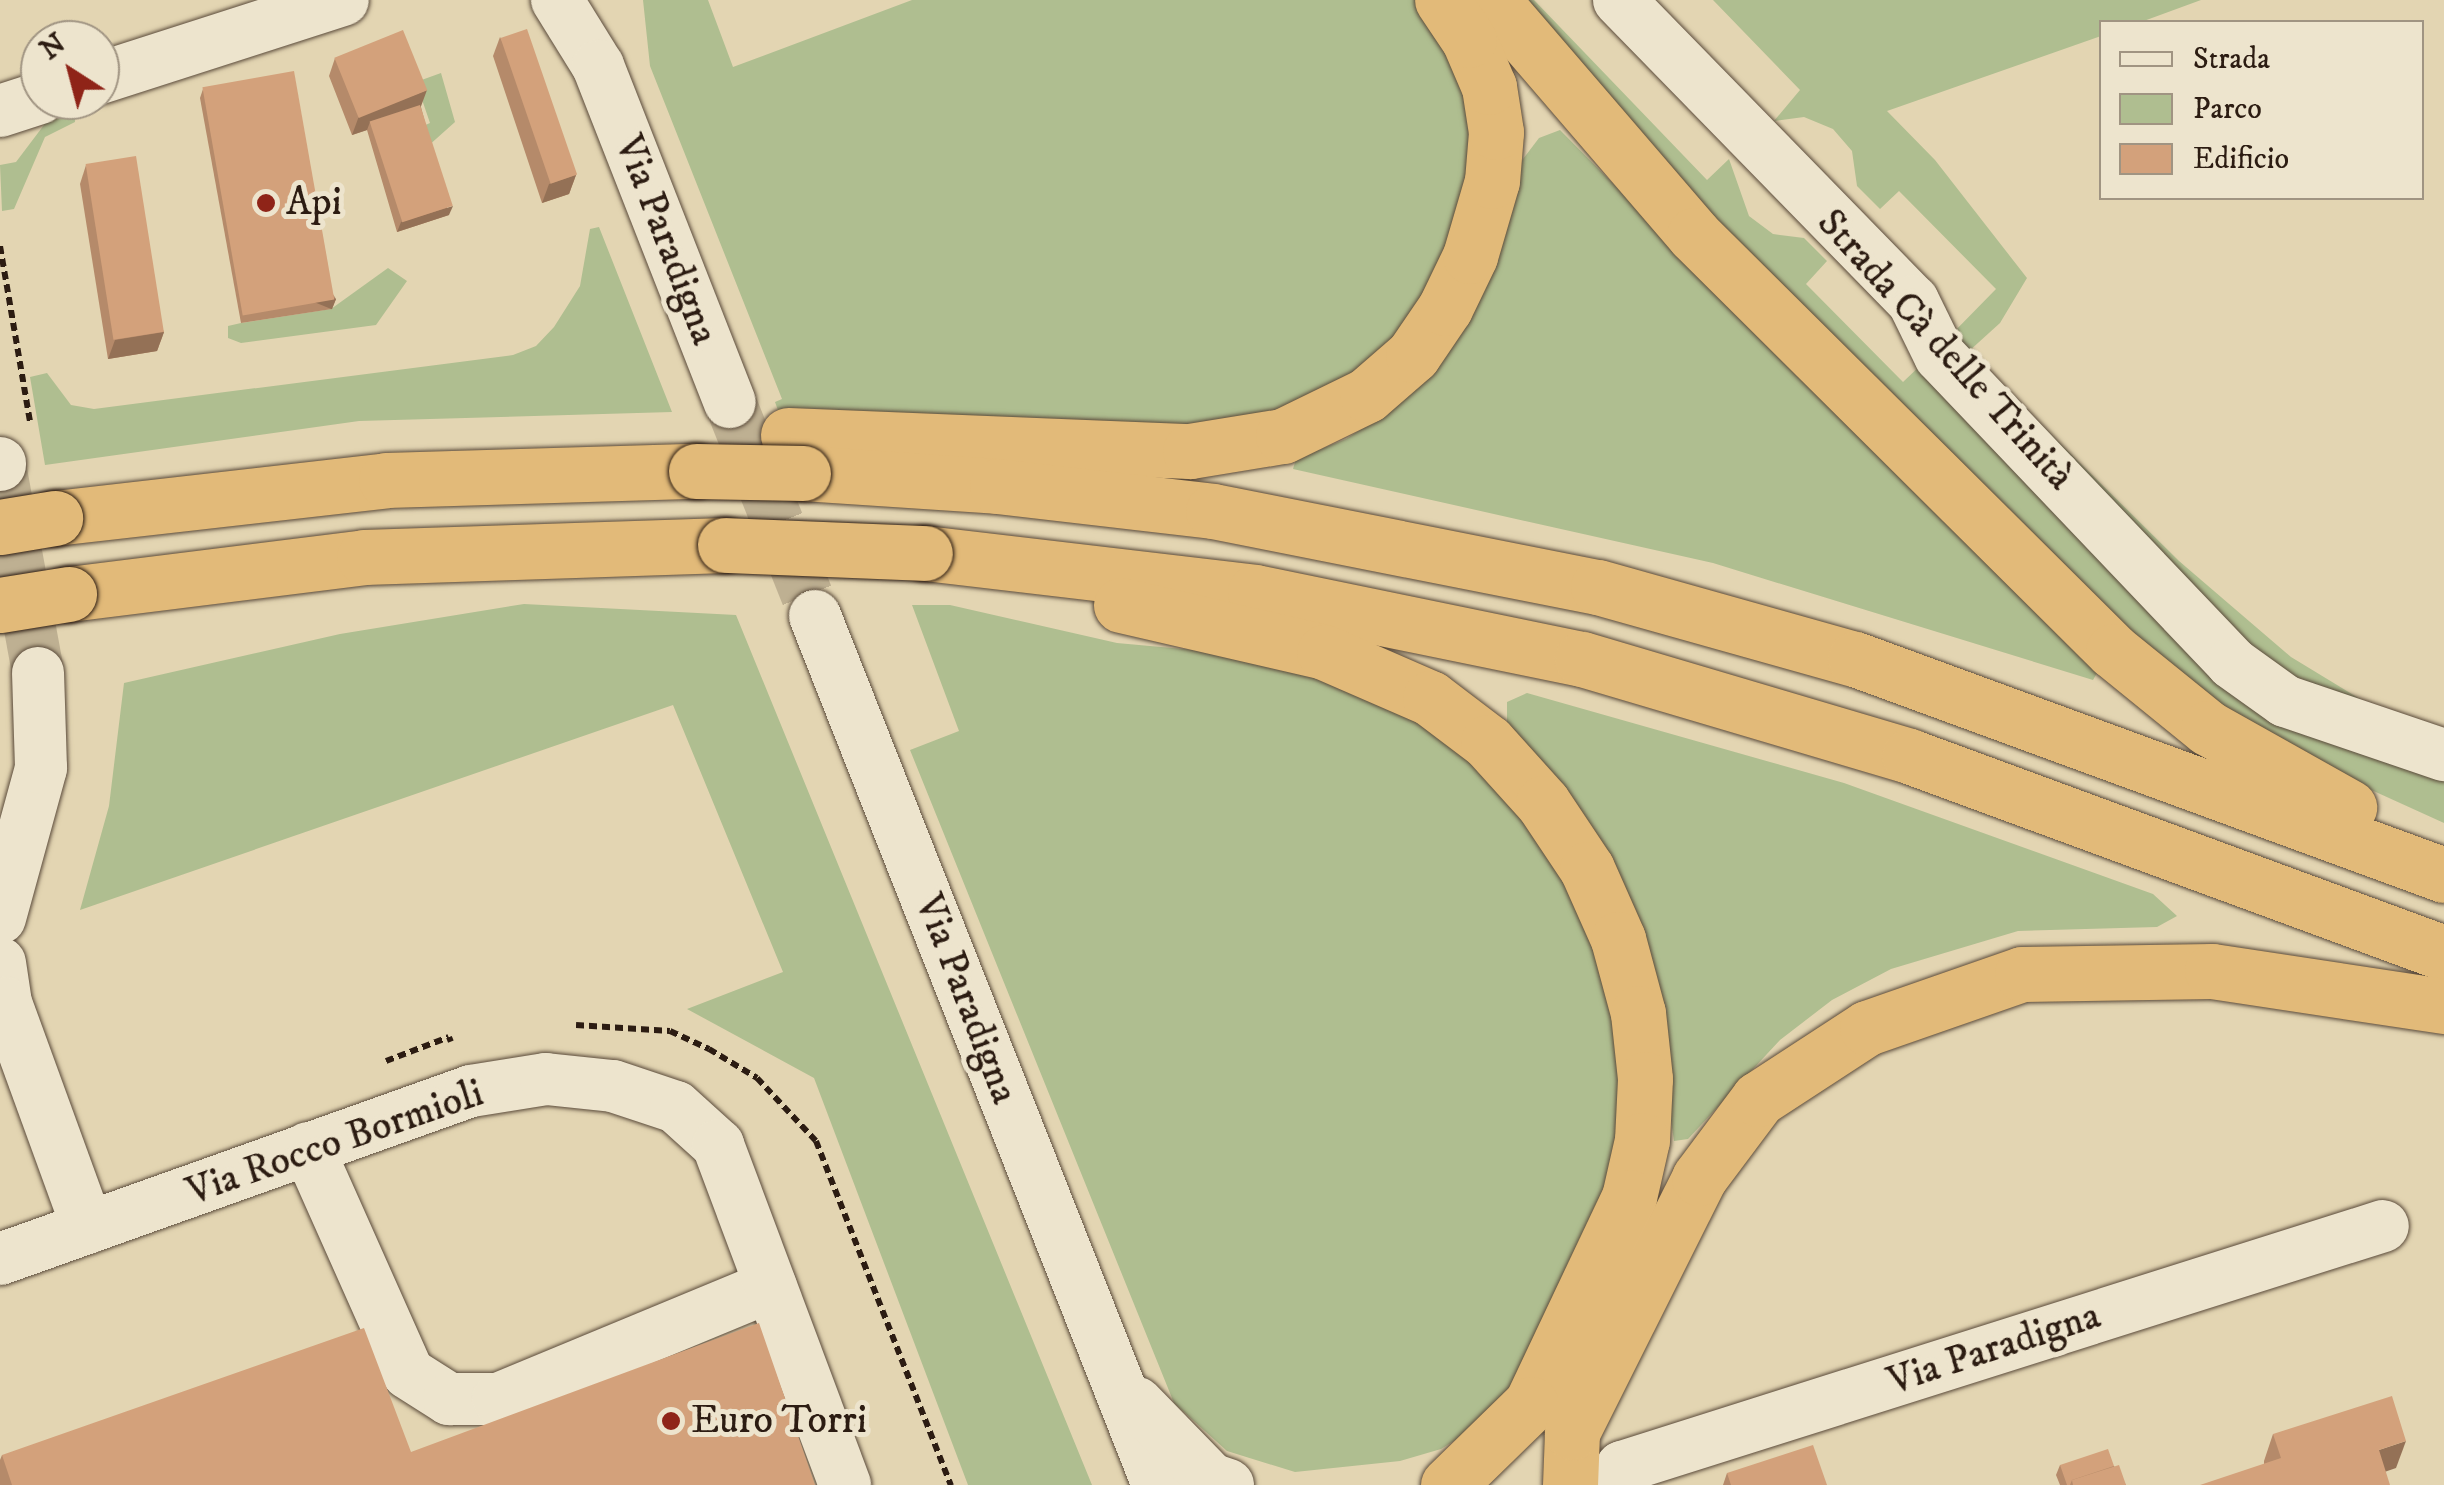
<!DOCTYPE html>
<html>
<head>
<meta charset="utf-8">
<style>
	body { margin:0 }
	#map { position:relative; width:2444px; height:1485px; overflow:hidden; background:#e3d5b2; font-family:"IM FELL DW Pica",serif }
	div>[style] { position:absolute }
	.green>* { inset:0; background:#afbe90 }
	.minor-tunnel>* { height:52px; margin-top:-26px; transform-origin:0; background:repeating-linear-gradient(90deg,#beb092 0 52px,transparent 0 78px) }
	.path>* { height:6px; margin-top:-3px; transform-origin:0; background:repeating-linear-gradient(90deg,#2c1c12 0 8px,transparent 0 13px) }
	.roads { filter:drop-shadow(0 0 2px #5a4a3a) drop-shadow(0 0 2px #5a4a3a) }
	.minor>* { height:52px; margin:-26px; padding:0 26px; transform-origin:26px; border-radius:26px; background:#ede4cd }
	.highway>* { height:55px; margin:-27.5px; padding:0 27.5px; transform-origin:27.5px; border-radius:27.5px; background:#e2ba79 }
	.bridges { filter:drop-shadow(0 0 2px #2c1c12) drop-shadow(0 0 2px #2c1c12) }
	.highway-bridge>* { height:55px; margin:-27.5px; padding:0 27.5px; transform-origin:27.5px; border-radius:27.5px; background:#e2ba79 }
	.wall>* { inset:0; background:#b58a6a }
	.shaded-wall>* { inset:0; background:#947156; transform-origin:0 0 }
	.building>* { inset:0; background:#d3a17b; transform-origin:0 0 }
	.dots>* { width:28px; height:28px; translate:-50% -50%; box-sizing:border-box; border:5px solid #ede4cd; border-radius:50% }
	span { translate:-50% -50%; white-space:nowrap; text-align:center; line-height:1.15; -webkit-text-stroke:10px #ede4cd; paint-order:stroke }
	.poi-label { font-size:40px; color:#2c1c12 }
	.left { translate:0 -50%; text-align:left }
	.street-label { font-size:40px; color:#2c1c12 }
	.legend { position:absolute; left:2099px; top:20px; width:325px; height:180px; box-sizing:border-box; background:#ede4cd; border:2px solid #a09482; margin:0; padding:12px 18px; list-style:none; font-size:30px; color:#2c1c12 }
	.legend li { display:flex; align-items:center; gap:20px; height:50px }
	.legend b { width:50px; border:2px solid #a09482 }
	.north { position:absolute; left:20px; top:20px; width:100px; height:100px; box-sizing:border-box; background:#ede4cd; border:2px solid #a09482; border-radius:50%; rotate:324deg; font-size:28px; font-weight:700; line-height:40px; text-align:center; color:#2c1c12 }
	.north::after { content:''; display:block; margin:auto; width:35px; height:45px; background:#8f2418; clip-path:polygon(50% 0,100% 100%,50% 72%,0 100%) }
</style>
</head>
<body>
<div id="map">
	<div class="green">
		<div style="clip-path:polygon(643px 0,708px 0,733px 67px,912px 0,1417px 0,1445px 38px,1476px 134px,1442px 270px,1380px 362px,1240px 427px,779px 413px,775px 402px,782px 399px,650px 66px)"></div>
		<div style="clip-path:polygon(1514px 0,1534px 0,1707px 180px,1729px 159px,1749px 216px,1773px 234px,1804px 238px,1827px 261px,1806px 284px,1903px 382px,1924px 362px,2181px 632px,2444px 772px,2444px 823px,2312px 763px,2180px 679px,1891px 409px)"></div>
		<div style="clip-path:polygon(1713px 0,2201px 0,2141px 22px,2102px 22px,2101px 36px,1887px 111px,1935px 160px,2027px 278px,2000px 323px,1968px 352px,2179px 561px,2291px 657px,2365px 702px,2296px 696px,1948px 338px,1996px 289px,1899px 191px,1880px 209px,1857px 186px,1852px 151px,1833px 129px,1804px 117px,1774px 121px,1800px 90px)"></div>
		<div style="clip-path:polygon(441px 73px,455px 122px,427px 147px,421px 127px,430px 123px,416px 82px)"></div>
		<div style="clip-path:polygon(75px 115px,75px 122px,45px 137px,14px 209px,2px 211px,0 165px,16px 162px,47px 121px)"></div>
		<div style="clip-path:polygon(1560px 130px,2097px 673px,2093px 680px,1713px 563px,1293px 469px,1296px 459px,1346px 439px,1388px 412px,1523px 159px,1539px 138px)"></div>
		<div style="clip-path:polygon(599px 227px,672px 412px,359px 421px,45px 465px,30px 377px,47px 373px,71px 405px,94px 409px,513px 355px,536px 346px,554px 327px,580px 286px,590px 229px)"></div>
		<div style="clip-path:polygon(388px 268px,407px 281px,376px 325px,241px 343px,228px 338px,228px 326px,241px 323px,331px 309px)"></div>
		<div style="clip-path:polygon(524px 604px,736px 615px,1092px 1485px,968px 1485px,814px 1078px,687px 1009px,783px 972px,673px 705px,80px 910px,109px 806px,124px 683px,340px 634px)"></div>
		<div style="clip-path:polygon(912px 605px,950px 605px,1117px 643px,1216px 652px,1309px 673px,1409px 716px,1467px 757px,1528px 824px,1588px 923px,1616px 1026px,1620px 1125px,1609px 1179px,1513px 1383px,1470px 1431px,1441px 1449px,1400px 1461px,1295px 1472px,1227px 1451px,1174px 1403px,910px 750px,959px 731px)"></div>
		<div style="clip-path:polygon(1527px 693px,1844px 783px,2153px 894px,2177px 916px,2157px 927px,2018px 931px,1891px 969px,1832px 1000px,1780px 1040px,1688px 1139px,1674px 1141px,1645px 937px,1611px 859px,1507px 723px,1507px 702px)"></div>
	</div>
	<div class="minor-tunnel">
		<div style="left:730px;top:402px;width:230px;rotate:68.3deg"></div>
		<div style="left:0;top:465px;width:211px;rotate:79.6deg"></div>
	</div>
	<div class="path">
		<div style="left:0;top:246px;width:179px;rotate:80.3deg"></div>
		<div style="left:576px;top:1025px;width:94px;rotate:3.7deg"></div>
		<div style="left:670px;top:1031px;width:43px;rotate:24.8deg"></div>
		<div style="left:709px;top:1049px;width:56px;rotate:31.1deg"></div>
		<div style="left:757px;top:1078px;width:86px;rotate:46.9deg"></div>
		<div style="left:816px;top:1141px;width:370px;rotate:68.6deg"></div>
		<div style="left:386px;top:1061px;width:67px;rotate:-20.9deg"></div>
		<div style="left:449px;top:1037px;width:5px;rotate:68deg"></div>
	</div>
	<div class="roads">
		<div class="minor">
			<div style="left:557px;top:0;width:78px;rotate:58.2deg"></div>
			<div style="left:598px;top:66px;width:361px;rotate:68.6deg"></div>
			<div style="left:1619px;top:0;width:421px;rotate:45.7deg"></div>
			<div style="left:1913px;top:301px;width:61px;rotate:63.9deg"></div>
			<div style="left:1940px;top:356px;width:424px;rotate:46.4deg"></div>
			<div style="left:2232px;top:663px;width:65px;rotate:35.6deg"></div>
			<div style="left:2285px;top:701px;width:168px;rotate:18.8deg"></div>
			<div style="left:100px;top:78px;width:255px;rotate:-17.8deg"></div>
			<div style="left:0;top:111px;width:42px;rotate:-18deg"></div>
			<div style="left:0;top:463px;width:2px;rotate:90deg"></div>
			<div style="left:815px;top:616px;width:934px;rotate:68.46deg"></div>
			<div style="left:0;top:918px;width:156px;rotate:-74.7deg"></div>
			<div style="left:41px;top:768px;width:95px;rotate:-91.8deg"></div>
			<div style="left:0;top:963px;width:40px;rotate:81.5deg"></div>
			<div style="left:6px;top:1003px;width:239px;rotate:70deg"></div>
			<div style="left:308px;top:1148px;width:246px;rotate:66deg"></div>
			<div style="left:408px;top:1373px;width:49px;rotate:32.4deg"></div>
			<div style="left:449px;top:1399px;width:49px"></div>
			<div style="left:498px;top:1399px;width:295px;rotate:-22.5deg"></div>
			<div style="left:0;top:1259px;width:500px;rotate:-19.63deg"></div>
			<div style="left:471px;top:1091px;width:76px;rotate:-9.1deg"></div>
			<div style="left:546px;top:1079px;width:67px;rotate:6deg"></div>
			<div style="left:613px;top:1086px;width:66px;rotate:18.4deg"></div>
			<div style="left:676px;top:1107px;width:57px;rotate:42.1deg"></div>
			<div style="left:718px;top:1145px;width:363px;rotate:69.5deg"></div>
			<div style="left:1137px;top:1403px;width:106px;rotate:45.8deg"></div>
			<div style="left:1211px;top:1479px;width:18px;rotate:19deg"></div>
			<div style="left:1621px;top:1485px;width:18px;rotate:-87deg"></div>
			<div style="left:1622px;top:1467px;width:798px;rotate:-17.57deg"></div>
		</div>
		<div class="highway">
			<div style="left:1492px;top:0;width:310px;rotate:49.3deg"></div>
			<div style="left:1694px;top:235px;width:590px;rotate:44.79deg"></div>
			<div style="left:2113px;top:651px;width:122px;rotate:39deg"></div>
			<div style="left:2208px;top:728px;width:162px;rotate:29.3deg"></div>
			<div style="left:788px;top:435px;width:402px;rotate:2.3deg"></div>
			<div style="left:1190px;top:451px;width:94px;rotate:-9.2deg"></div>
			<div style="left:1283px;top:436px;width:93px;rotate:-26deg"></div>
			<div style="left:1367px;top:395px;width:61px;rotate:-41deg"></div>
			<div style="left:1413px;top:355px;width:57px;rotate:-55.8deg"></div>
			<div style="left:1445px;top:308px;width:58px;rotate:-64.3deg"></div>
			<div style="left:1470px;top:256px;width:78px;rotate:-73.7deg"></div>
			<div style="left:1492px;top:181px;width:49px;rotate:-85.3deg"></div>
			<div style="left:1496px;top:132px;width:46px;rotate:-98.8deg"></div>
			<div style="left:1489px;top:87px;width:51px;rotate:-113.1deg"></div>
			<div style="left:1469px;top:40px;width:48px;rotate:-124deg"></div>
			<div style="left:803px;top:473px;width:194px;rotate:3.8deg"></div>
			<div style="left:997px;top:486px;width:217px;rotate:6.6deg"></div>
			<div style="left:1213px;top:511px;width:392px;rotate:11.2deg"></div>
			<div style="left:1598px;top:587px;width:267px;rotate:15.7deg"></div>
			<div style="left:1855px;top:659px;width:627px;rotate:20.14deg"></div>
			<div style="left:55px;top:518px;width:333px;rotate:-6.5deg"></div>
			<div style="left:386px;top:480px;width:310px;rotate:-1.7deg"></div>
			<div style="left:925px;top:553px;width:332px;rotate:6.7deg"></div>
			<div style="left:1255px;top:592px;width:334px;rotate:11.6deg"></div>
			<div style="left:1582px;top:659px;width:341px;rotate:16.5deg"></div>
			<div style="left:1909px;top:756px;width:570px;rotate:20.21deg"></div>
			<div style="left:69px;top:594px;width:297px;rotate:-7.1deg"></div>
			<div style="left:364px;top:557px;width:361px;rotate:-1.9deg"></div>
			<div style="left:1121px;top:605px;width:208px;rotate:13deg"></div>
			<div style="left:1324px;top:652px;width:116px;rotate:23.5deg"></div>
			<div style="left:1430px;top:698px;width:73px;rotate:37.2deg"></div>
			<div style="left:1488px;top:742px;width:82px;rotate:48deg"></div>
			<div style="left:1543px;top:803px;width:79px;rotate:56.3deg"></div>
			<div style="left:1587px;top:869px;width:77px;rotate:66.1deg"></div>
			<div style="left:1618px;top:939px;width:77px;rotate:74.9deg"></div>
			<div style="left:1638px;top:1013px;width:66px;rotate:83.9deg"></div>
			<div style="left:1645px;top:1079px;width:61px;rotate:92.8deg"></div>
			<div style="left:1642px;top:1140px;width:58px;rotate:102.8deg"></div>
			<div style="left:1629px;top:1197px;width:229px;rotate:115.3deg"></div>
			<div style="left:1531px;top:1404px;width:116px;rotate:135.7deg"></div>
			<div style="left:1570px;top:1485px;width:53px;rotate:-87.8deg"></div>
			<div style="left:1572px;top:1432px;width:284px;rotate:-63.4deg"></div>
			<div style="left:1699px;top:1178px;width:99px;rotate:-53.2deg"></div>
			<div style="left:1758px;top:1099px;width:130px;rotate:-33.1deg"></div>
			<div style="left:1867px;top:1028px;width:164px;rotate:-19.2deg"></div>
			<div style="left:2022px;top:974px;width:190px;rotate:-0.9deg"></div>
			<div style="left:2212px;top:971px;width:235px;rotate:8.6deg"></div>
		</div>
	</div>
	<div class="bridges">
		<div class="highway-bridge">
			<div style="left:696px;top:471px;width:107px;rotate:1.1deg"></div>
			<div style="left:0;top:527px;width:56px;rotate:-9.3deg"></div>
			<div style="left:725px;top:545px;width:200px;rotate:2.3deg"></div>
			<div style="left:0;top:605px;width:70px;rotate:-9.1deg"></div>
		</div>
	</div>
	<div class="wall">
		<div style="clip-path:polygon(500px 37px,576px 175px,569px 194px,542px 203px,493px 56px)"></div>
		<div style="clip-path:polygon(335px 58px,421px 107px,449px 215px,397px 232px,367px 130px,352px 135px,329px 76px)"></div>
		<div style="clip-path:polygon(203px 89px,336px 299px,332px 309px,241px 323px,200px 98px)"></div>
		<div style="clip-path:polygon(86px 165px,164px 332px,157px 351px,108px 359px,80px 184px)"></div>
		<div style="clip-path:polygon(2273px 1434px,2396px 1468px,2264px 1464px,2264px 1461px)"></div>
		<div style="clip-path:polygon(411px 1452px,815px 1485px,0 1485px,0 1460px,2px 1455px)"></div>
		<div style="clip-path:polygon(2060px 1465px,2114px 1466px,2126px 1485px,2060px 1485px,2056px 1475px)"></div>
		<div style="clip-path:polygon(1727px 1473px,1827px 1485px,1723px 1485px)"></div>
	</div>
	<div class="shaded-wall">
		<div style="clip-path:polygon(427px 90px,420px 109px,370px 122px,367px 130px,352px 135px,359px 116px)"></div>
		<div style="clip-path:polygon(576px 175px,569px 194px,542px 203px,549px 184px)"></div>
		<div style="clip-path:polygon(453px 206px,449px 215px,397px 232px,401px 222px)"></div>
		<div style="left:336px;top:299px;width:11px;height:93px;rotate:112deg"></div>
		<div style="clip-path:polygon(164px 332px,157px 351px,108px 359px,115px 340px)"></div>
		<div style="clip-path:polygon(2406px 1441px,2396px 1468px,2370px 1477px,2379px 1450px)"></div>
	</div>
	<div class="building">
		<div style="left:527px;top:29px;width:154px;height:28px;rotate:71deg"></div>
		<div style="left:403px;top:30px;width:65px;height:74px;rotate:68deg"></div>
		<div style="left:294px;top:71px;width:232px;height:93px;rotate:80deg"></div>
		<div style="left:420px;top:105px;width:106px;height:53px;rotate:72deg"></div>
		<div style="left:136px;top:156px;width:178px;height:51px;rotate:81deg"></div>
		<div style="clip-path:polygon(759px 1323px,815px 1485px,12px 1485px,2px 1455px,364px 1328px,411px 1452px)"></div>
		<div style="clip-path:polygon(2392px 1396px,2406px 1441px,2379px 1450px,2390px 1485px,2200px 1485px,2281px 1458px,2273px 1434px)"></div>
		<div style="clip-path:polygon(1813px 1445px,1827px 1485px,1731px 1485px,1727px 1473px)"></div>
		<div style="clip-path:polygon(2108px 1449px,2114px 1466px,2072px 1480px,2070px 1485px,2067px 1485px,2060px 1465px)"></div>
		<div style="clip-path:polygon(2119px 1465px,2126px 1485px,2073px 1485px,2072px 1480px)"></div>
	</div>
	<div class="dots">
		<div style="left:266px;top:203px;background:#8f2418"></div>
		<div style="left:671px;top:1421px;background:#8f2418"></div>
	</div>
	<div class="poi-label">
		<span class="left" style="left:286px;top:203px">Api</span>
		<span class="left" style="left:691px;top:1421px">Euro Torri</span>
	</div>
	<div class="street-label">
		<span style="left:666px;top:240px;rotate:69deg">Via Paradigna</span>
		<span style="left:1945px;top:350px;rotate:48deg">Strada Cà delle Trinità</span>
		<span style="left:966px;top:999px;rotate:69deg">Via Paradigna</span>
		<span style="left:335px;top:1143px;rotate:-19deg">Via Rocco Bormioli</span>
		<span style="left:1994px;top:1349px;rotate:-18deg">Via Paradigna</span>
	</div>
	<ul class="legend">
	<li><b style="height:12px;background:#ede4cd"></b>Strada</li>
	<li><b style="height:28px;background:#afbe90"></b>Parco</li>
	<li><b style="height:28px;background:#d3a17b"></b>Edificio</li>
	</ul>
	<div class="north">N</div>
</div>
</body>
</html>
